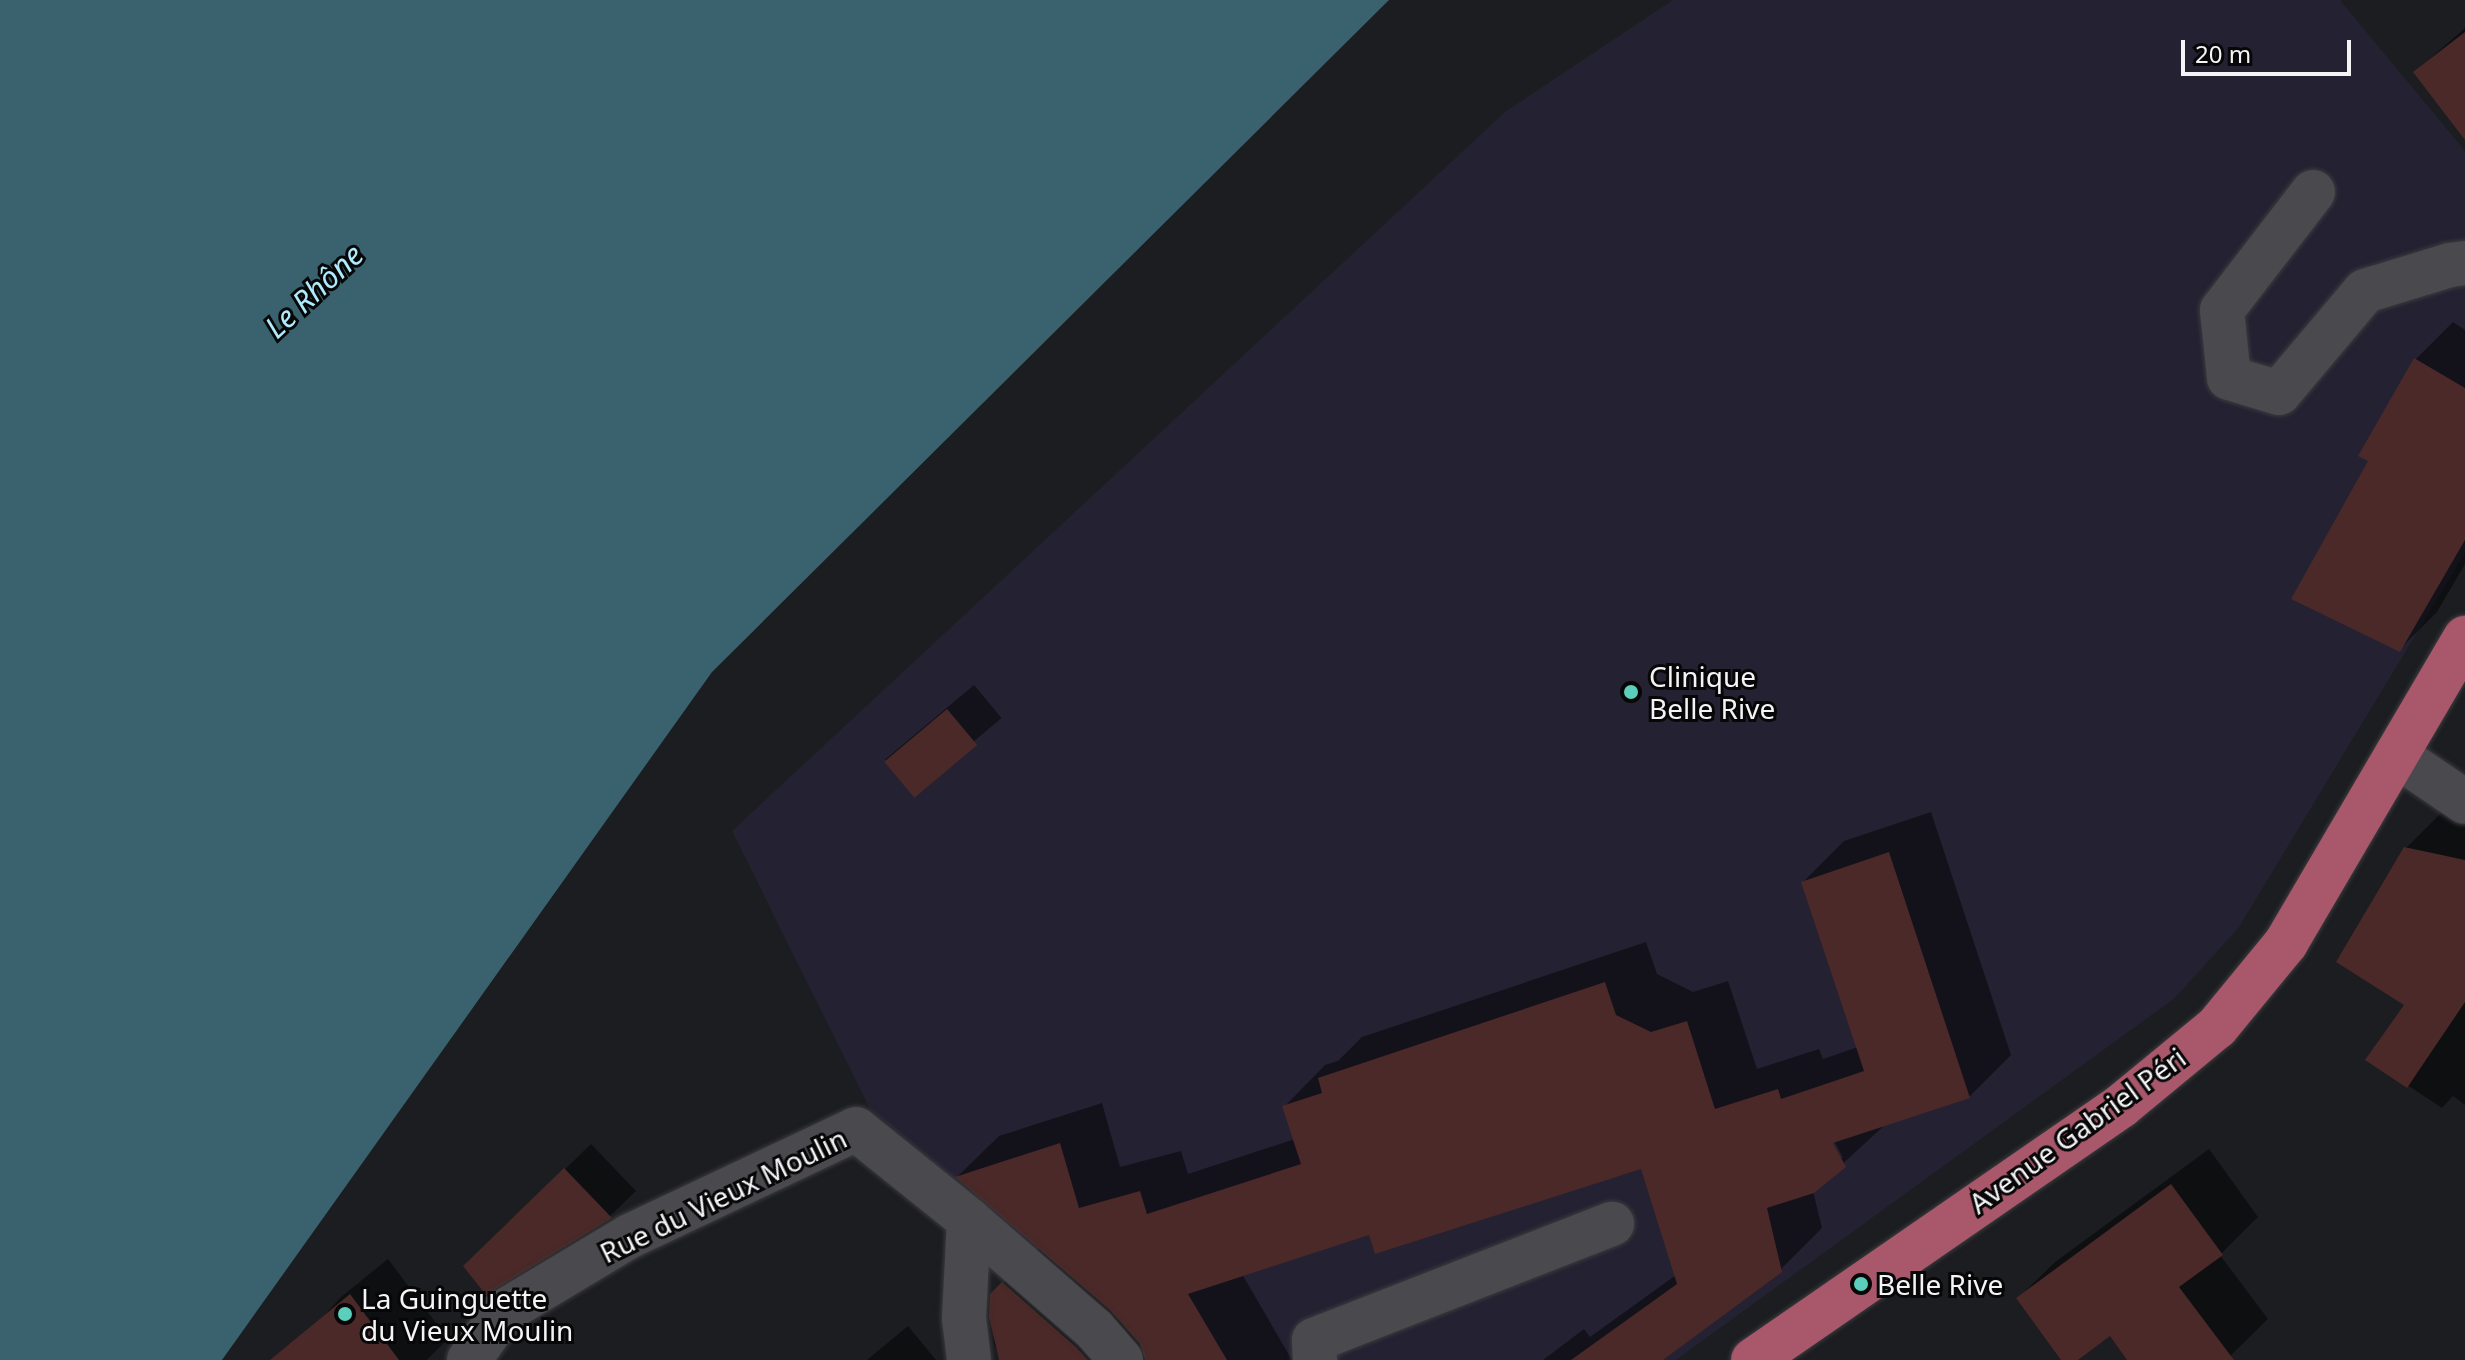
<!DOCTYPE html>
<html>
<head>
<meta charset="utf-8">
<style>
	body { margin:0 }
	#map { position:relative; width:2465px; height:1360px; overflow:hidden; background:#1c1d20; font-family:"Noto Sans",sans-serif }
	div>[style] { position:absolute }
	.medical>* { inset:0; background:#242132 }
	.water>* { inset:0; background:#39626e }
	.shadow>* { inset:0; background:#0007; transform-origin:0 0 }
	.building>* { inset:0; background:#4a2928; transform-origin:0 0 }
	.roads { filter:drop-shadow(0 0 2px #3b3b3e) drop-shadow(0 0 2px #3b3b3e) }
	.minor>* { height:44px; margin:-22px; padding:0 22px; transform-origin:22px; border-radius:22px; background:#4a4a4e }
	.major>* { height:44px; margin:-22px; padding:0 22px; transform-origin:22px; border-radius:22px; background:#a9586b }
	.dots>* { width:22px; height:22px; translate:-50% -50%; box-sizing:border-box; border:4px solid #070708; border-radius:50% }
	span { translate:-50% -50%; white-space:nowrap; text-align:center; line-height:1.15; -webkit-text-stroke:6px #070708; paint-order:stroke }
	.poi-label { font-size:28px; color:#f4f4f6 }
	.left { translate:0 -50%; text-align:left }
	.street-label { font-size:28px; color:#f4f4f6 }
	.water-label { font-size:30px; color:#b0eafd; font-style:italic }
	.scale { position:absolute; left:2181px; top:40px; width:170px; height:36px; box-sizing:border-box; border:4px solid #f4f4f6; border-top:0; padding-left:10px; font-size:24px; line-height:28px; white-space:nowrap; color:#f4f4f6; -webkit-text-stroke:6px #070708; paint-order:stroke }
</style>
</head>
<body>
<div id="map">
	<div class="medical">
		<div style="clip-path:polygon(1673px 0,2340px 0,2465px 151px,2465px 553px,2239px 927px,2175px 998px,1676px 1360px,1151px 1360px,1119px 1319px,870px 1109px,732px 831px,1505px 112px)"></div>
	</div>
	<div class="water">
		<div style="clip-path:polygon(0 0,1389px 0,712px 672px,222px 1360px,0 1360px)"></div>
	</div>
	<div class="shadow">
		<div style="clip-path:polygon(2465px 28px,2465px 137px,2415px 72px)"></div>
		<div style="clip-path:polygon(2453px 322px,2465px 330px,2465px 564px,2437px 612px,2400px 649px,2416px 359px)"></div>
		<div style="left:974px;top:685px;width:43px;height:116px;rotate:50deg"></div>
		<div style="clip-path:polygon(evenodd,1931px 812px,2011px 1055px,1969px 1097px,1887px 1123px,1813px 1191px,1822px 1228px,1780px 1270px,1659px 1360px,1543px 1360px,1584px 1329px,1590px 1337px,1676px 1275px,1642px 1166px,1371px 1233px,1242px 1274px,1292px 1360px,1001px 1360px,994px 1344px,992px 1295px,1040px 1247px,958px 1176px,999px 1136px,1102px 1103px,1120px 1167px,1181px 1151px,1188px 1174px,1295px 1139px,1284px 1107px,1325px 1065px,1338px 1061px,1362px 1037px,1646px 942px,1657px 974px,1693px 992px,1728px 981px,1757px 1069px,1819px 1049px,1823px 1059px,1858px 1047px,1803px 882px,1844px 841px,1931px 812px,1830px 1133px,1843px 1158px,1838px 1158px,1826px 1135px,1830px 1133px)"></div>
		<div style="clip-path:polygon(2441px 813px,2465px 819px,2465px 1105px,2453px 1096px,2442px 1108px,2368px 1059px,2406px 1004px,2406px 848px)"></div>
		<div style="clip-path:polygon(591px 1144px,636px 1191px,610px 1216px,491px 1241px)"></div>
		<div style="clip-path:polygon(2209px 1149px,2258px 1217px,2220px 1255px,2268px 1319px,2226px 1360px,2130px 1360px,2110px 1333px,2075px 1360px,2063px 1360px,2018px 1298px,2055px 1262px)"></div>
		<div style="clip-path:polygon(388px 1259px,448px 1339px,427px 1360px,284px 1360px,341px 1297px)"></div>
		<div style="clip-path:polygon(908px 1326px,936px 1360px,867px 1360px)"></div>
	</div>
	<div class="building">
		<div style="clip-path:polygon(2465px 32px,2465px 140px,2413px 72px)"></div>
		<div style="clip-path:polygon(2414px 358px,2465px 388px,2465px 540px,2400px 652px,2291px 599px,2368px 461px,2358px 456px)"></div>
		<div style="left:947px;top:709px;width:47px;height:82px;rotate:50deg"></div>
		<div style="clip-path:polygon(2404px 847px,2465px 860px,2465px 1002px,2407px 1088px,2365px 1060px,2404px 1005px,2336px 962px)"></div>
		<div style="clip-path:polygon(1889px 852px,1970px 1098px,1833px 1143px,1846px 1167px,1814px 1193px,1767px 1208px,1782px 1272px,1663px 1360px,1571px 1360px,1677px 1284px,1641px 1169px,1375px 1254px,1369px 1235px,1188px 1294px,1227px 1360px,1145px 1360px,1140px 1344px,1110px 1310px,955px 1177px,1060px 1143px,1079px 1208px,1140px 1191px,1147px 1214px,1301px 1164px,1282px 1106px,1322px 1093px,1318px 1078px,1605px 982px,1616px 1015px,1651px 1032px,1687px 1021px,1715px 1109px,1778px 1089px,1781px 1099px,1864px 1071px,1801px 882px)"></div>
		<div style="clip-path:polygon(564px 1168px,612px 1218px,486px 1295px,463px 1266px)"></div>
		<div style="clip-path:polygon(2171px 1184px,2223px 1255px,2179px 1287px,2234px 1360px,2127px 1360px,2110px 1336px,2078px 1360px,2061px 1360px,2016px 1298px)"></div>
		<div style="clip-path:polygon(1002px 1282px,1076px 1347px,1088px 1360px,999px 1360px,989px 1317px,990px 1294px)"></div>
		<div style="clip-path:polygon(350px 1294px,399px 1360px,270px 1360px)"></div>
	</div>
	<div class="roads">
		<div class="minor">
			<div style="left:2313px;top:192px;width:149px;rotate:127.6deg"></div>
			<div style="left:2222px;top:310px;width:68px;rotate:84.1deg"></div>
			<div style="left:2229px;top:378px;width:52px;rotate:16.7deg"></div>
			<div style="left:2279px;top:393px;width:133px;rotate:-49.9deg"></div>
			<div style="left:2365px;top:291px;width:89px;rotate:-17deg"></div>
			<div style="left:2450px;top:265px;width:15px;rotate:-8deg"></div>
			<div style="left:2396px;top:755px;width:83px;rotate:34.3deg"></div>
			<div style="left:469px;top:1360px;width:59px;rotate:-54.7deg"></div>
			<div style="left:503px;top:1312px;width:148px;rotate:-30.9deg"></div>
			<div style="left:630px;top:1236px;width:250px;rotate:-25.3deg"></div>
			<div style="left:856px;top:1129px;width:145px;rotate:38.8deg"></div>
			<div style="left:969px;top:1220px;width:166px;rotate:41.1deg"></div>
			<div style="left:1094px;top:1329px;width:41px;rotate:48.9deg"></div>
			<div style="left:969px;top:1360px;width:42px;rotate:-96.8deg"></div>
			<div style="left:964px;top:1318px;width:98px;rotate:-87.1deg"></div>
			<div style="left:1315px;top:1360px;width:20px;rotate:-93deg"></div>
			<div style="left:1314px;top:1340px;width:320px;rotate:-21.3deg"></div>
		</div>
		<div class="major">
			<div style="left:1753px;top:1360px;width:447px;rotate:-34.6deg"></div>
			<div style="left:2121px;top:1106px;width:124px;rotate:-39.5deg"></div>
			<div style="left:2217px;top:1027px;width:109px;rotate:-50.6deg"></div>
			<div style="left:2286px;top:943px;width:354px;rotate:-59.6deg"></div>
		</div>
	</div>
	<div class="dots">
		<div style="left:1631px;top:692px;background:#5bcebc"></div>
		<div style="left:1861px;top:1284px;background:#5bcebc"></div>
		<div style="left:345px;top:1314px;background:#5bcebc"></div>
	</div>
	<div class="poi-label">
		<span class="left" style="left:1649px;top:692px">Clinique<br>Belle Rive</span>
		<span class="left" style="left:1877px;top:1284px">Belle Rive</span>
		<span class="left" style="left:361px;top:1314px">La Guinguette<br>du Vieux Moulin</span>
	</div>
	<div class="street-label">
		<span style="left:2077px;top:1130px;rotate:-36deg">Avenue Gabriel Péri</span>
		<span style="left:723px;top:1195px;rotate:-26deg">Rue du Vieux Moulin</span>
	</div>
	<div class="water-label">
		<span style="left:314px;top:291px;rotate:-43deg">Le Rhône</span>
	</div>
	<div class="scale">20 m</div>
</div>
</body>
</html>
